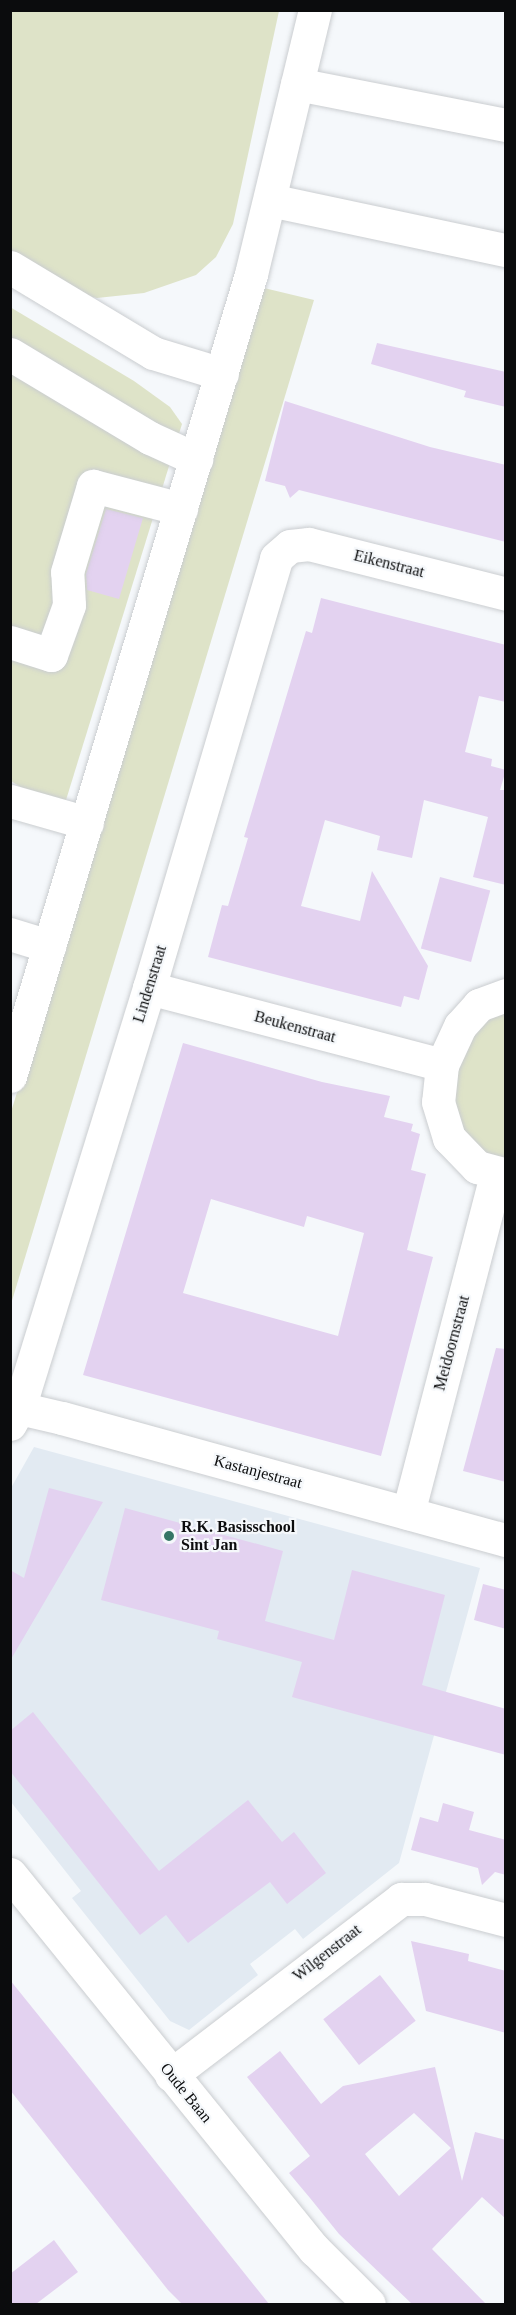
<!DOCTYPE html>
<html>
<head>
<meta charset="utf-8">
<style>
	body { margin:0 }
	#map { position:relative; width:516px; height:2315px; overflow:hidden; background:#f5f8fb; font-family:Georgia,serif }
	div>[style] { position:absolute }
	.built>* { inset:0; background:#e2eaf2 }
	.green>* { inset:0; background:#dee3c8 }
	.building>* { inset:0; background:#e3d2f0; transform-origin:0 0 }
	.roads { filter:drop-shadow(0 0 2px #cacdd0) drop-shadow(0 0 2px #cacdd0) }
	.minor>* { height:33px; margin:-16.5px; padding:0 16.5px; transform-origin:16.5px; border-radius:16.5px; background:#fff }
	.dots>* { width:16px; height:16px; translate:-50% -50%; box-sizing:border-box; border:3px solid #f5f8fb; border-radius:50% }
	span { translate:-50% -50%; white-space:nowrap; text-align:center; line-height:1.15; -webkit-text-stroke:4.5px #f5f8fb; paint-order:stroke }
	.street-label { font-size:16px; color:#0b0c0d }
	.poi-label { font-size:16px; color:#0b0c0d; font-weight:700 }
	.left { translate:0 -50%; text-align:left }
	.frame { position:absolute; inset:0; border:12px solid #0b0c0d; pointer-events:none }
</style>
</head>
<body>
<div id="map">
	<div class="built">
		<div style="clip-path:polygon(34px 1447px,480px 1568px,399px 1863px,303px 1939px,295px 1929px,250px 1964px,258px 1975px,189px 2030px,170px 2021px,72px 1898px,81px 1891px,11px 1802px,11px 1488px)"></div>
	</div>
	<div class="green">
		<div style="clip-path:polygon(10px 11px,279px 11px,233px 224px,216px 257px,196px 275px,144px 293px,97px 298px,74px 293px,11px 253px)"></div>
		<div style="clip-path:polygon(264px 288px,314px 300px,11px 1304px,11px 1112px)"></div>
		<div style="clip-path:polygon(10px 307px,134px 381px,170px 407px,182px 424px,62px 813px,11px 781px)"></div>
		<div style="clip-path:polygon(505px 1007px,505px 1162px,474px 1148px,456px 1119px,452px 1077px,480px 1022px)"></div>
	</div>
	<div class="building">
		<div style="clip-path:polygon(377px 343px,506px 372px,506px 407px,464px 397px,466px 391px,371px 364px)"></div>
		<div style="clip-path:polygon(285px 401px,430px 447px,506px 465px,506px 542px,299px 490px,290px 498px,285px 486px,265px 481px)"></div>
		<div style="clip-path:polygon(106px 509px,143px 518px,119px 599px,87px 590px,86px 574px)"></div>
		<div style="clip-path:polygon(321px 598px,506px 645px,506px 702px,479px 696px,465px 752px,492px 759px,491px 766px,506px 770px,500px 790px,506px 790px,506px 885px,473px 877px,488px 817px,424px 800px,412px 858px,377px 850px,380px 836px,325px 820px,301px 906px,360px 921px,372px 871px,428px 966px,419px 1000px,404px 996px,401px 1007px,208px 957px,222px 905px,228px 906px,248px 838px,244px 837px,306px 631px,312px 633px)"></div>
		<div style="left:440px;top:877px;width:52px;height:74px;rotate:15deg"></div>
		<div style="clip-path:polygon(evenodd,183px 1043px,322px 1082px,390px 1096px,384px 1117px,413px 1124px,411px 1131px,420px 1134px,411px 1170px,426px 1174px,407px 1250px,433px 1257px,381px 1456px,83px 1375px,183px 1043px,211px 1199px,304px 1227px,307px 1216px,364px 1233px,338px 1336px,183px 1293px,211px 1199px)"></div>
		<div style="clip-path:polygon(496px 1348px,506px 1349px,506px 1482px,463px 1471px)"></div>
		<div style="clip-path:polygon(49px 1488px,103px 1502px,10px 1661px,10px 1570px,24px 1578px)"></div>
		<div style="clip-path:polygon(125px 1508px,283px 1551px,265px 1621px,334px 1640px,352px 1570px,445px 1595px,422px 1685px,506px 1709px,506px 1755px,292px 1697px,302px 1662px,217px 1639px,219px 1631px,101px 1600px)"></div>
		<div style="clip-path:polygon(483px 1584px,506px 1590px,506px 1629px,474px 1620px)"></div>
		<div style="clip-path:polygon(33px 1712px,159px 1871px,248px 1800px,282px 1842px,294px 1832px,326px 1873px,287px 1904px,270px 1882px,188px 1943px,166px 1915px,140px 1935px,10px 1771px,10px 1731px)"></div>
		<div style="clip-path:polygon(443px 1803px,474px 1812px,469px 1830px,506px 1840px,506px 1875px,495px 1872px,482px 1885px,478px 1868px,411px 1850px,420px 1817px,438px 1822px)"></div>
		<div style="clip-path:polygon(411px 1941px,469px 1954px,468px 1961px,506px 1971px,506px 2033px,426px 2011px)"></div>
		<div style="left:380px;top:1975px;width:58px;height:72px;rotate:52deg"></div>
		<div style="clip-path:polygon(10px 1980px,81px 2068px,269px 2304px,182px 2304px,168px 2290px,10px 2090px)"></div>
		<div style="clip-path:polygon(evenodd,280px 2051px,321px 2104px,343px 2086px,435px 2067px,462px 2181px,475px 2132px,506px 2140px,506px 2219px,482px 2197px,432px 2249px,486px 2304px,412px 2304px,339px 2234px,310px 2198px,289px 2173px,310px 2156px,247px 2077px,280px 2051px,414px 2113px,451px 2148px,399px 2196px,365px 2154px,414px 2113px)"></div>
		<div style="clip-path:polygon(54px 2240px,78px 2272px,36px 2304px,10px 2304px,10px 2274px)"></div>
	</div>
	<div class="roads">
		<div class="minor">
			<div style="left:297px;top:84px;width:213px;rotate:11.1deg"></div>
			<div style="left:270px;top:200px;width:241px;rotate:12deg"></div>
			<div style="left:10px;top:267px;width:167px;rotate:31deg"></div>
			<div style="left:153px;top:353px;width:72px;rotate:16.9deg"></div>
			<div style="left:10px;top:354px;width:163px;rotate:31deg"></div>
			<div style="left:150px;top:438px;width:51px;rotate:24.5deg"></div>
			<div style="left:10px;top:642px;width:43px;rotate:17.6deg"></div>
			<div style="left:51px;top:655px;width:53px;rotate:-70.2deg"></div>
			<div style="left:69px;top:605px;width:33px;rotate:-93deg"></div>
			<div style="left:67px;top:572px;width:90px;rotate:-73.2deg"></div>
			<div style="left:93px;top:486px;width:91px;rotate:14.6deg"></div>
			<div style="left:10px;top:801px;width:80px;rotate:15.9deg"></div>
			<div style="left:10px;top:934px;width:41px;rotate:17.1deg"></div>
			<div style="left:149px;top:988px;width:303px;rotate:14.7deg"></div>
			<div style="left:506px;top:995px;width:29px;rotate:160deg"></div>
			<div style="left:479px;top:1005px;width:28px;rotate:132deg"></div>
			<div style="left:460px;top:1026px;width:43px;rotate:114.8deg"></div>
			<div style="left:442px;top:1065px;width:37px;rotate:96deg"></div>
			<div style="left:438px;top:1102px;width:38px;rotate:73deg"></div>
			<div style="left:449px;top:1138px;width:40px;rotate:46deg"></div>
			<div style="left:477px;top:1167px;width:30px;rotate:15deg"></div>
			<div style="left:10px;top:1076px;width:837px;rotate:-73.27deg"></div>
			<div style="left:251px;top:274px;width:272px;rotate:-76.4deg"></div>
			<div style="left:10px;top:1411px;width:9px;rotate:-18deg"></div>
			<div style="left:19px;top:1408px;width:44px;rotate:13.1deg"></div>
			<div style="left:62px;top:1418px;width:460px;rotate:15.4deg"></div>
			<div style="left:10px;top:1424px;width:18px;rotate:-61deg"></div>
			<div style="left:19px;top:1408px;width:440px;rotate:-72.8deg"></div>
			<div style="left:149px;top:988px;width:448px;rotate:-73.5deg"></div>
			<div style="left:276px;top:558px;width:18px;rotate:-41deg"></div>
			<div style="left:290px;top:546px;width:19px;rotate:-6deg"></div>
			<div style="left:309px;top:544px;width:203px;rotate:14.2deg"></div>
			<div style="left:408px;top:1513px;width:350px;rotate:-75.4deg"></div>
			<div style="left:10px;top:1874px;width:484px;rotate:51deg"></div>
			<div style="left:315px;top:2250px;width:76px;rotate:45deg"></div>
			<div style="left:171px;top:2075px;width:290px;rotate:-37.4deg"></div>
			<div style="left:401px;top:1899px;width:24px"></div>
			<div style="left:425px;top:1899px;width:84px;rotate:14.5deg"></div>
		</div>
	</div>
	<div class="dots">
		<div style="left:169px;top:1536px;background:#357666"></div>
	</div>
	<div class="street-label">
		<span style="left:389px;top:564px;rotate:14deg">Eikenstraat</span>
		<span style="left:150px;top:984px;rotate:-73deg">Lindenstraat</span>
		<span style="left:295px;top:1027px;rotate:15deg">Beukenstraat</span>
		<span style="left:452px;top:1343px;rotate:-75deg">Meidoornstraat</span>
		<span style="left:258px;top:1472px;rotate:15deg">Kastanjestraat</span>
		<span style="left:327px;top:1953px;rotate:-38deg">Wilgenstraat</span>
		<span style="left:186px;top:2093px;rotate:51deg">Oude Baan</span>
	</div>
	<div class="poi-label">
		<span class="left" style="left:181px;top:1536px">R.K. Basisschool<br>Sint Jan</span>
	</div>
	<div class="frame"></div>
</div>
</body>
</html>
